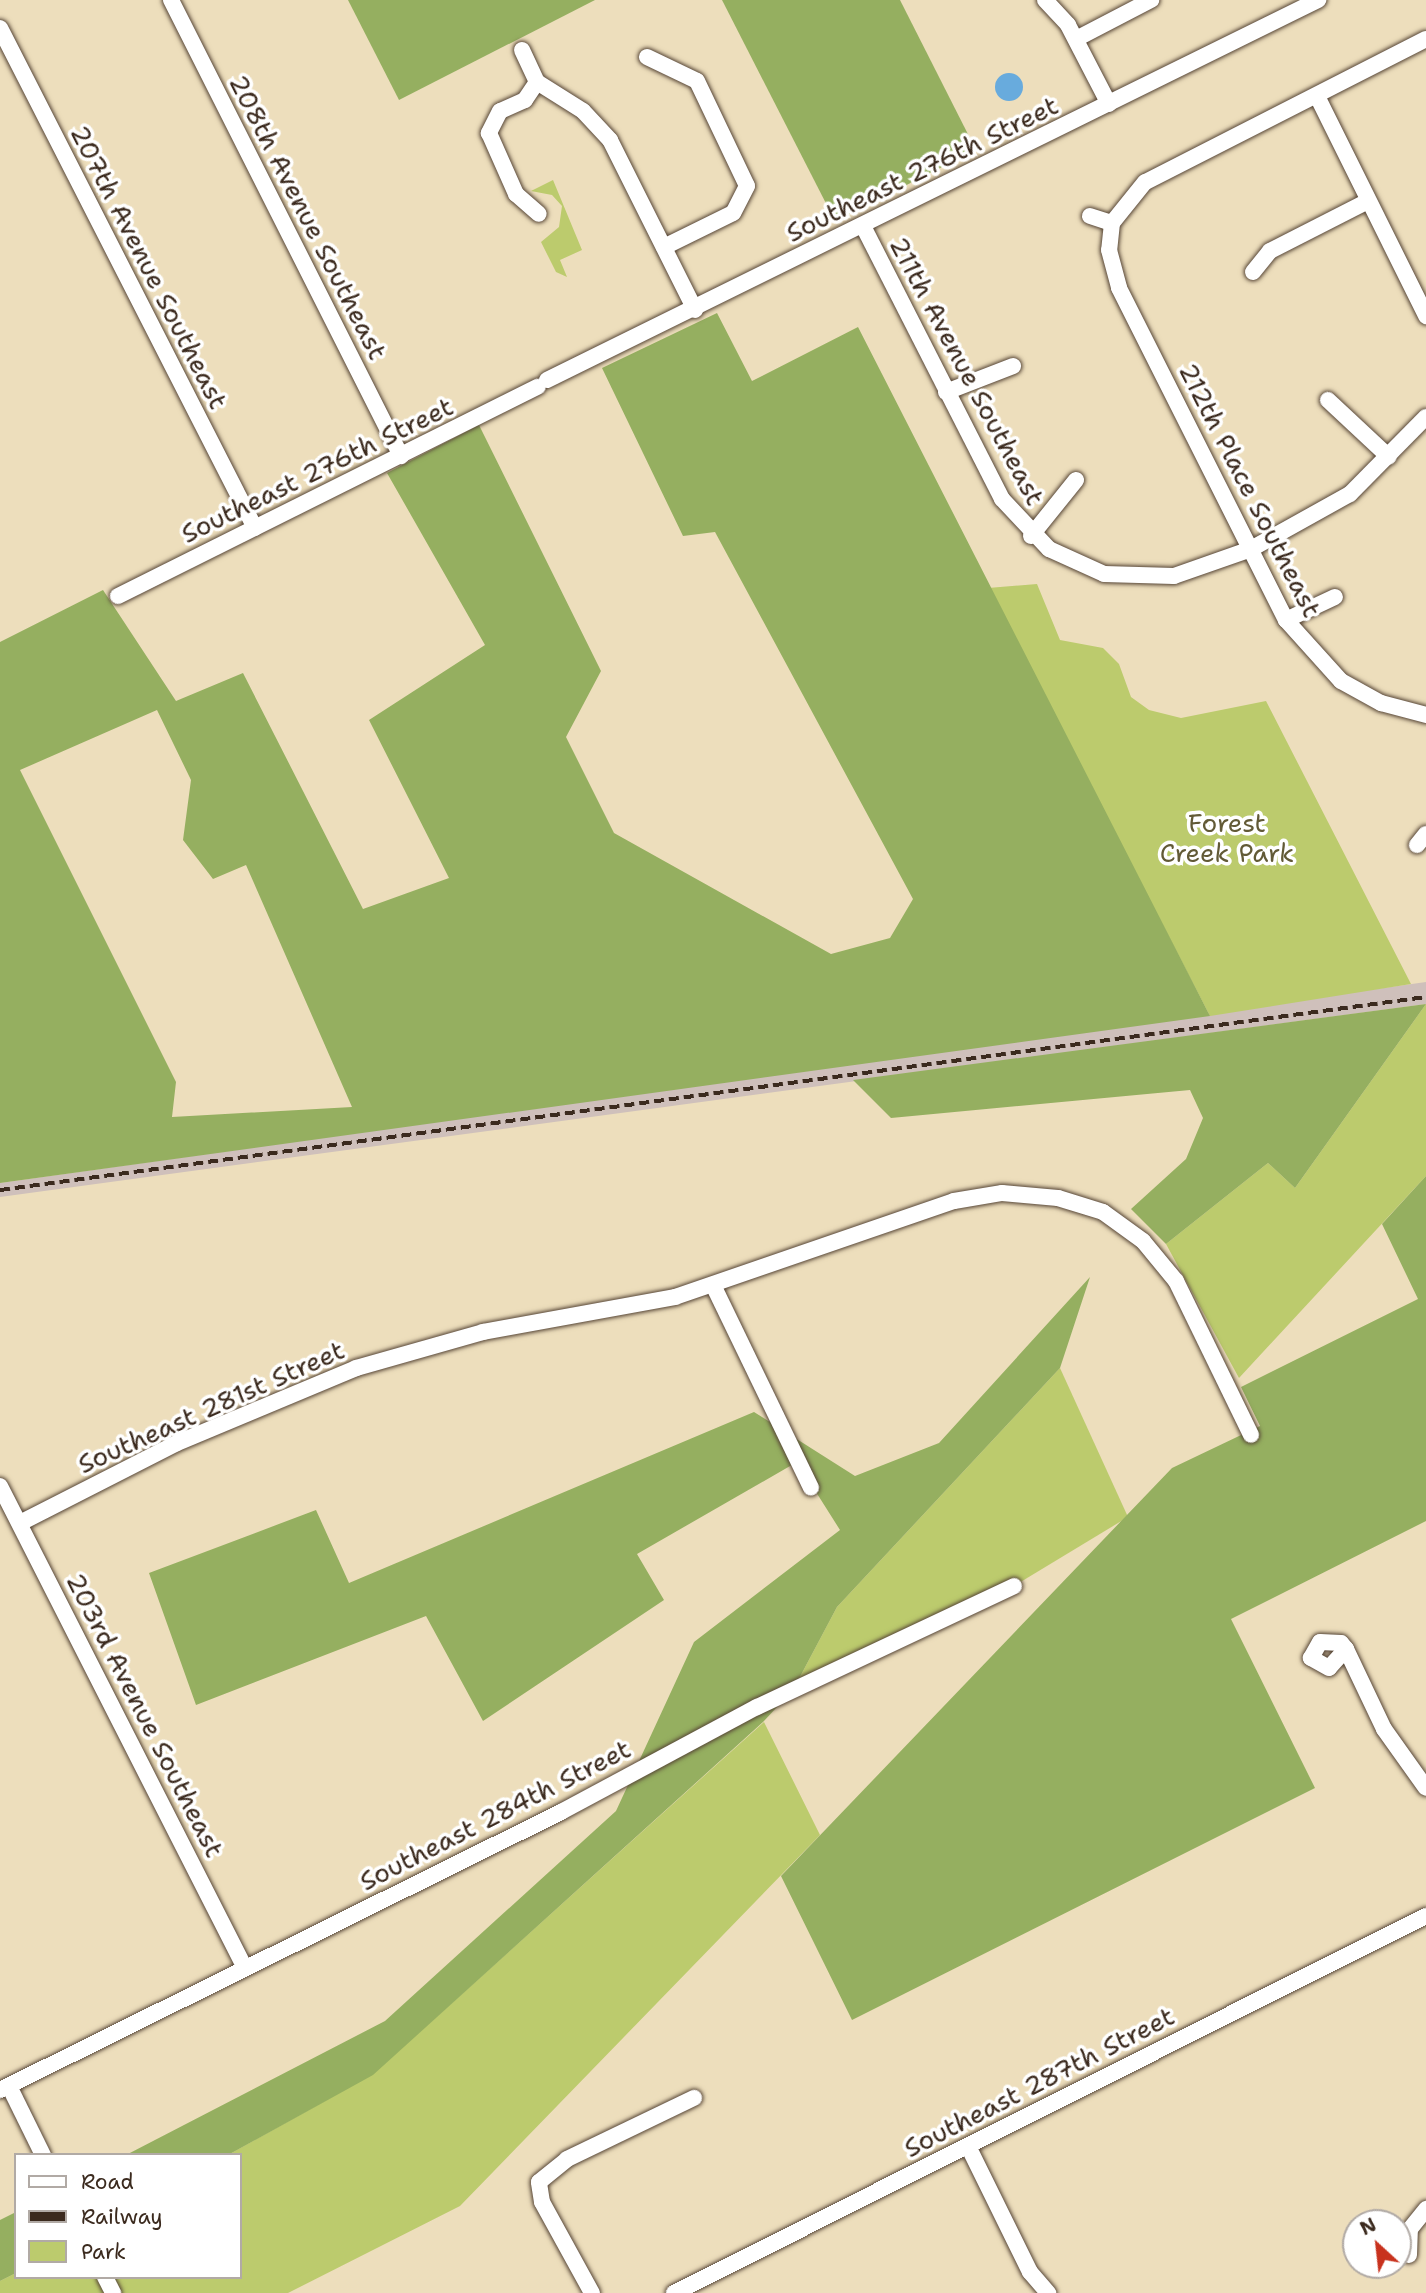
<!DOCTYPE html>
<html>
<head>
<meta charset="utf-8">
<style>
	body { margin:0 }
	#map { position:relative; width:1426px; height:2293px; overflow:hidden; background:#eddebc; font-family:"Shantell Sans",sans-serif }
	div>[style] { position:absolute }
	.industrial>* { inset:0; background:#cfc0bb }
	.green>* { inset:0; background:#bccb6d }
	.forest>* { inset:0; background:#95af60 }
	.water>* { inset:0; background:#68abdd }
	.round { border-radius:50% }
	.roads { filter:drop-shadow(0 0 2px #564536) drop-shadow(0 0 2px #564536) }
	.minor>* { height:16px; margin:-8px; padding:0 8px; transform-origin:8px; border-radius:8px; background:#fff }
	.rail>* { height:3.5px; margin-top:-1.75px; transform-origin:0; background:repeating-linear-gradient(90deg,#3b2a1e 0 10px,transparent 0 15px) }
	span { translate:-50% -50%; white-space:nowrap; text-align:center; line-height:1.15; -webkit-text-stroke:7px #fff; paint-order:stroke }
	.street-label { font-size:26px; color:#3b2a1e }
	.park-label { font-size:26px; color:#625a36 }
	.legend { position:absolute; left:14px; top:2153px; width:228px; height:126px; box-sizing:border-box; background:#fff; border:2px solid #b1aaa5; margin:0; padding:9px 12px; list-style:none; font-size:21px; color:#3b2a1e }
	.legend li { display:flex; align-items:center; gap:14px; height:35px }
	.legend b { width:35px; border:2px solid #b1aaa5 }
	.north { position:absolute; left:1342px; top:2209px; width:70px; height:70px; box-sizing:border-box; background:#fff; border:2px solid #b1aaa5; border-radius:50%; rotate:333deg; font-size:19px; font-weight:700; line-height:28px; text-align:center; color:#3b2a1e }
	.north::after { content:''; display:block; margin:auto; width:24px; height:32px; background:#c8321e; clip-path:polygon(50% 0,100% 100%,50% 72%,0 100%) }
</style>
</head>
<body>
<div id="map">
	<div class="industrial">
		<div style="clip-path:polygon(1426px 982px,1426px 1004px,0 1197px,0 1183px)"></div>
	</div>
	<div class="green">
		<div style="clip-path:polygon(553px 180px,582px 250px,560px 260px,567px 277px,556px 272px,541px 242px,559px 227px,562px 206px,552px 195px,531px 191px)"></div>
		<div style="clip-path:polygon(1037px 584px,1060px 640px,1103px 648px,1119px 664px,1131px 697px,1149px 710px,1181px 718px,1266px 701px,1411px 984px,1210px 1016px,988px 588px)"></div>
		<div style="clip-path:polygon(1426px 1004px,1426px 1176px,1239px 1378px,1166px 1244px,1268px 1163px,1295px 1188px)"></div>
		<div style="clip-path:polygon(1060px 1368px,1128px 1517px,1014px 1586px,793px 1690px,837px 1607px)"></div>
		<div style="clip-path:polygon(764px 1722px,820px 1835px,460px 2206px,288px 2293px,0 2293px,0 2281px,16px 2273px,240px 2277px,240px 2155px,228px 2155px,373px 2074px)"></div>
	</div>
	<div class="forest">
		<div style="clip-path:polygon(348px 0,595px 0,399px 100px)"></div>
		<div style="clip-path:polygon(722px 0,900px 0,976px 150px,835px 221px)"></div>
		<div style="clip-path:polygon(evenodd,717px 313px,752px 381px,858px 327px,1210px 1016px,0 1183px,0 642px,103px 590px,176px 701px,243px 673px,363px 909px,449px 878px,369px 720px,485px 645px,387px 473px,479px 425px,601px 671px,566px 737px,614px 833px,831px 954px,890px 938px,913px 899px,715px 532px,683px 536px,602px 368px,717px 313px,157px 710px,191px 780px,183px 840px,213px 879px,246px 865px,352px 1107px,172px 1117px,176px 1082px,20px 770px,157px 710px)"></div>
		<div style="clip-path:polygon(1426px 1004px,1295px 1188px,1268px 1163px,1166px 1244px,1131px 1209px,1186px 1159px,1203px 1118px,1190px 1090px,891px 1118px,853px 1080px)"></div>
		<div style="clip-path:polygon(1426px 1176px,1426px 1521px,1231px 1619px,1315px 1788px,852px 2020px,781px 1876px,1172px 1468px,1260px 1426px,1241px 1387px,1418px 1299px,1382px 1224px)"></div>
		<div style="clip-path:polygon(1090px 1277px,1060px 1368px,837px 1607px,793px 1690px,763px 1722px,373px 2075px,228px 2155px,126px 2155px,385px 2021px,616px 1811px,694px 1642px,840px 1530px,797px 1462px,637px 1554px,664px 1600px,483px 1721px,426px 1616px,196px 1705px,149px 1573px,316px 1510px,349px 1583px,754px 1412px,855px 1476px,939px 1443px)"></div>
		<div style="clip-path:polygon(16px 2212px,16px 2273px,0 2281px,0 2220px)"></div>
	</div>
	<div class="water">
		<div class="round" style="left:995px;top:73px;width:28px;height:28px"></div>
	</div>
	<div class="roads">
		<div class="minor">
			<div style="left:171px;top:0;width:511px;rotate:63.23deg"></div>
			<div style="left:1045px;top:0;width:34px;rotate:47deg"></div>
			<div style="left:1068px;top:25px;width:89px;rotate:62.6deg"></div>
			<div style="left:0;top:28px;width:561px;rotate:62.98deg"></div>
			<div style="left:1076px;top:39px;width:85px;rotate:-27.5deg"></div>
			<div style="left:1426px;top:39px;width:315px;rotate:153deg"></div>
			<div style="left:1145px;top:182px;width:53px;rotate:128.8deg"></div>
			<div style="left:1112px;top:223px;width:27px;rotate:96deg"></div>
			<div style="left:1109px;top:250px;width:39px;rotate:75deg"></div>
			<div style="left:1119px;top:288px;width:372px;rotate:63.3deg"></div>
			<div style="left:1286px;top:620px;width:82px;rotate:48deg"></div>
			<div style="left:1341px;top:681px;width:46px;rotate:28.8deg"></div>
			<div style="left:1381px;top:703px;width:47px;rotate:14.9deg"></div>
			<div style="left:522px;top:50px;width:35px;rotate:65deg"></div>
			<div style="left:537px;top:82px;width:54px;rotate:32.2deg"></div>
			<div style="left:583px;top:111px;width:40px;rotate:47deg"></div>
			<div style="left:610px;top:140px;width:190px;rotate:63.4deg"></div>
			<div style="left:647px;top:57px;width:55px;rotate:25.6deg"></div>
			<div style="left:697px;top:81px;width:116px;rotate:64.5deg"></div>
			<div style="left:747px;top:186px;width:30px;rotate:117deg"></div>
			<div style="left:733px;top:213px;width:77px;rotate:153.8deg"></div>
			<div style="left:537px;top:82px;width:22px;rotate:124deg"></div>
			<div style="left:525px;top:100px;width:27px;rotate:156deg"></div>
			<div style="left:500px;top:111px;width:25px;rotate:117deg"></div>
			<div style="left:489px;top:133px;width:67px;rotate:66.1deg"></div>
			<div style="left:516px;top:194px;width:30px;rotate:41deg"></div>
			<div style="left:1317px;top:96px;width:246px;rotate:63.6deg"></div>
			<div style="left:1090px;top:216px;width:23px;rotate:18deg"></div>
			<div style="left:863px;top:226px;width:306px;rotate:63deg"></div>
			<div style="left:1002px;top:499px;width:69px;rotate:46.8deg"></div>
			<div style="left:1049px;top:549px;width:60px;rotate:24.4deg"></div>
			<div style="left:1104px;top:574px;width:70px;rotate:1.6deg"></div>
			<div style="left:1174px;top:576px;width:82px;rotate:-19.3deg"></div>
			<div style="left:1251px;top:549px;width:113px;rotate:-29.1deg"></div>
			<div style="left:1350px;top:494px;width:108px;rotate:-45.4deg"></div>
			<div style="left:1253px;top:272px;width:27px;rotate:-51deg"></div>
			<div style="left:1270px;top:251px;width:110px;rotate:-27deg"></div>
			<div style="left:547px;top:380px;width:860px;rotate:-26.24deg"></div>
			<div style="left:946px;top:392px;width:72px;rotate:-21.2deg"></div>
			<div style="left:1328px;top:400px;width:83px;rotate:43.1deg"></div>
			<div style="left:1031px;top:536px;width:72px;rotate:-51.2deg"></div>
			<div style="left:118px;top:596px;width:469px;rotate:-26.5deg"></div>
			<div style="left:1286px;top:620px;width:54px;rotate:-25.1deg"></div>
			<div style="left:1417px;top:845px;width:14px;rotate:-51deg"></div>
			<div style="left:713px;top:1285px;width:225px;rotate:64.2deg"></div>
			<div style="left:0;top:1486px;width:541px;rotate:63.06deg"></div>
			<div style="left:20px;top:1523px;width:176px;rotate:-27deg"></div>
			<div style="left:177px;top:1443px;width:194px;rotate:-22.7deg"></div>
			<div style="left:356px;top:1368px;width:132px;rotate:-15.8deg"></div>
			<div style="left:483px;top:1332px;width:195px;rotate:-10.3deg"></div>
			<div style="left:675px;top:1297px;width:295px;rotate:-19deg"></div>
			<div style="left:954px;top:1201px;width:49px;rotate:-9.5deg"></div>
			<div style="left:1002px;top:1193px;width:56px;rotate:5.1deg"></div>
			<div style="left:1058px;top:1198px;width:47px;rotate:17.3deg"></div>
			<div style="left:1103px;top:1212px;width:49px;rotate:35.9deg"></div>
			<div style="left:1143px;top:1241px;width:52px;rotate:50.5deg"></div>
			<div style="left:1176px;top:1281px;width:171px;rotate:64deg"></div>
			<div style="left:1346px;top:1649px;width:25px;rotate:132deg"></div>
			<div style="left:1329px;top:1668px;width:21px;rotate:-151deg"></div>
			<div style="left:1311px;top:1658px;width:18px;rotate:-61deg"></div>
			<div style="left:1320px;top:1642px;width:21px;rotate:3deg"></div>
			<div style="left:1341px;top:1643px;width:8px;rotate:50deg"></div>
			<div style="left:1346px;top:1649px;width:89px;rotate:64.6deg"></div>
			<div style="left:1384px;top:1729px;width:72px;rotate:54.6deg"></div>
			<div style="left:9px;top:2086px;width:77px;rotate:63.8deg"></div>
			<div style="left:0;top:2090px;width:626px;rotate:-26.36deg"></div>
			<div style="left:561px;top:1812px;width:222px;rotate:-28.2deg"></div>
			<div style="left:757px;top:1707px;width:284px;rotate:-25.2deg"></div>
			<div style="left:968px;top:2146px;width:140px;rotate:63.8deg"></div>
			<div style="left:1030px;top:2272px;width:28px;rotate:49deg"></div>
			<div style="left:1409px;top:2255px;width:26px;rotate:-88deg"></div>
			<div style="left:1410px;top:2229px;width:26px;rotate:-51deg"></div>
			<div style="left:105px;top:2277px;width:18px;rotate:63deg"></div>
			<div style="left:592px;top:2293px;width:104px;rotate:-118.8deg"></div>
			<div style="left:542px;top:2202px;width:20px;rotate:-99deg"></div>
			<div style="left:539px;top:2182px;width:36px;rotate:-39deg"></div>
			<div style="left:567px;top:2159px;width:141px;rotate:-25.7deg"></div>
			<div style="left:674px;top:2293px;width:841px;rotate:-26.63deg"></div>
		</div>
	</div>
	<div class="rail">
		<div style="left:0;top:1190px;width:1439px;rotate:-7.71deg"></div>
	</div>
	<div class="street-label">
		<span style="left:922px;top:169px;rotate:-26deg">Southeast 276th Street</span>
		<span style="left:308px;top:217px;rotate:63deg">208th Avenue Southeast</span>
		<span style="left:149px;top:267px;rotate:63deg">207th Avenue Southeast</span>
		<span style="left:967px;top:371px;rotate:62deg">211th Avenue Southeast</span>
		<span style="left:317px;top:470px;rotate:-26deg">Southeast 276th Street</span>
		<span style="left:1250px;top:490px;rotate:63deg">212th Place Southeast</span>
		<span style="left:211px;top:1407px;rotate:-24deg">Southeast 281st Street</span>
		<span style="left:145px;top:1715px;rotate:63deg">203rd Avenue Southeast</span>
		<span style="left:495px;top:1815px;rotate:-27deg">Southeast 284th Street</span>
		<span style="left:1039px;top:2082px;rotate:-27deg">Southeast 287th Street</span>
	</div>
	<div class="park-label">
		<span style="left:1227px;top:838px">Forest<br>Creek Park</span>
	</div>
	<ul class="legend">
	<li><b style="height:9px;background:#fff"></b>Road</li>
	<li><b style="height:9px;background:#3b2a1e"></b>Railway</li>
	<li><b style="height:19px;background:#bccb6d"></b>Park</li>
	</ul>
	<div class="north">N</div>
</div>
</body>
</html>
